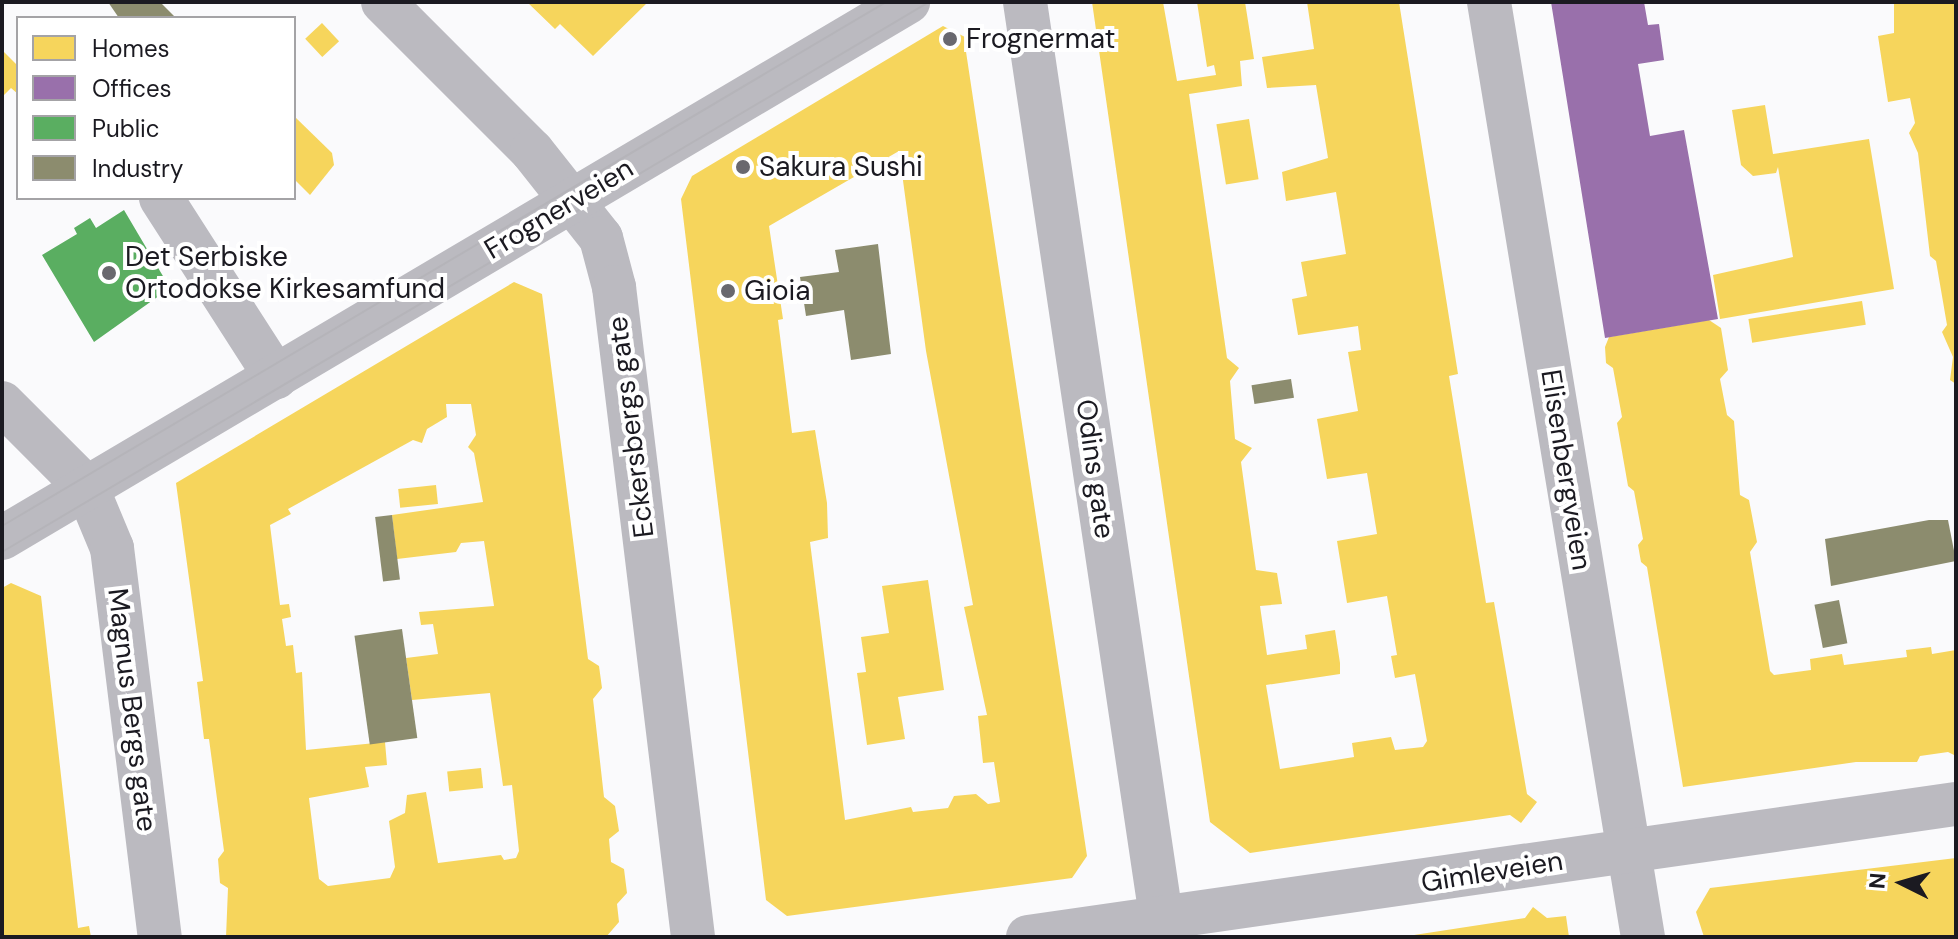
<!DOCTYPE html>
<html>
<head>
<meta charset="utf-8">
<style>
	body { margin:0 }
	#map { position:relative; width:1958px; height:939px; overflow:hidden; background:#fafafc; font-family:"DM Sans",sans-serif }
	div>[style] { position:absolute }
	.homes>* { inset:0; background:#f6d55c; transform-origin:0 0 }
	.offices>* { inset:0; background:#9970ab }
	.public>* { inset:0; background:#5aae61 }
	.industry>* { inset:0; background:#8c8c6e; transform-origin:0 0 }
	.minor>* { height:44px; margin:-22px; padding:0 22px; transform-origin:22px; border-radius:22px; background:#bbbac0 }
	.tram>* { height:2px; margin:-1px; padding:0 1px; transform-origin:1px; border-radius:1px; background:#b5b4b9 }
	.dots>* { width:22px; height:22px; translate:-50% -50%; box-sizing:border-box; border:4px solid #fff; border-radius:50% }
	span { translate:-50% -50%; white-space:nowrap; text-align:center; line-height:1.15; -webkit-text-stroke:8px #fff; paint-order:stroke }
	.poi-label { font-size:28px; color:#1b1a21 }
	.left { translate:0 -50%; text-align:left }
	.street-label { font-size:28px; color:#1b1a21 }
	.frame { position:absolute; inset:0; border:4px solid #1b1a21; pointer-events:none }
	.legend { position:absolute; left:16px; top:16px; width:280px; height:184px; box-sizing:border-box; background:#fff; border:2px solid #a4a3a6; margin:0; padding:10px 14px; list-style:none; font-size:24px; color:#1b1a21 }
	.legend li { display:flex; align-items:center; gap:16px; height:40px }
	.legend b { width:40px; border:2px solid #a4a3a6 }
	.north { position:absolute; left:1862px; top:843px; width:80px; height:80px; -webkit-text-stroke:6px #fff; paint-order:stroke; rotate:275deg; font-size:22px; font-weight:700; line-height:32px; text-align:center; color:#1b1a21 }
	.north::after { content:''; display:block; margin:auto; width:28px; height:36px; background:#1b1a21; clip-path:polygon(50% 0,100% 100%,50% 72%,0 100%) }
</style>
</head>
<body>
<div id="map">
	<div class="homes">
		<div style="clip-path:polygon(527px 2px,648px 2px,593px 56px,560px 24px,555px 29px)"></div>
		<div style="clip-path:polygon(1092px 2px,1163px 2px,1177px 81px,1216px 75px,1214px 65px,1207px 67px,1197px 2px,1245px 2px,1254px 59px,1240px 61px,1242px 86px,1189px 94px,1227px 358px,1239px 368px,1230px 381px,1235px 439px,1252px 448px,1241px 462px,1256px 570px,1277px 573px,1282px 604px,1260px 606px,1267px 655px,1307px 649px,1305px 635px,1335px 630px,1340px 663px,1340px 674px,1266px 685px,1280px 769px,1354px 757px,1352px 743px,1391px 737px,1395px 750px,1423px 747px,1427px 741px,1415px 674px,1395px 678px,1391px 656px,1397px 655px,1387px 596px,1347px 603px,1337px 541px,1377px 534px,1367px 473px,1327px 479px,1317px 419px,1358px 411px,1348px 352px,1361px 350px,1358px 326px,1298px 335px,1292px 299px,1307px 296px,1301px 262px,1346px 254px,1336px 192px,1286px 201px,1282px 172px,1328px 158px,1316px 85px,1267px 88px,1262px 57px,1314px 49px,1307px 2px,1399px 2px,1458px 374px,1449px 376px,1486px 603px,1494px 602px,1527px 794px,1537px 802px,1521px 823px,1510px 815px,1250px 853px,1210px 822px)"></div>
		<div style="clip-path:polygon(1894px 2px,1956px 2px,1956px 384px,1950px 380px,1953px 357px,1942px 332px,1947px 325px,1936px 261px,1930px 256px,1918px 153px,1909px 133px,1915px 123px,1910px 98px,1888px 102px,1878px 36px,1894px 33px)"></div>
		<div style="left:322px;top:23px;width:25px;height:23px;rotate:47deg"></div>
		<div style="clip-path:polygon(evenodd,943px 26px,969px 39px,965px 45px,1087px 856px,1072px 878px,787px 916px,766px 900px,681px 199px,692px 176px,943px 26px,899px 151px,926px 351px,973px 605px,964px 607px,987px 715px,978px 716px,983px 763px,994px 762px,1000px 802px,988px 804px,976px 794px,954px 796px,948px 808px,913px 812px,911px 807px,845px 820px,810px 542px,828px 538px,827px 503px,815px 430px,792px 433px,778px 320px,783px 319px,769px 226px,899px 151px)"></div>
		<div style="clip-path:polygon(2px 50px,18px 66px,18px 94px,11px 88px,2px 97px)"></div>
		<div style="clip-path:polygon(1765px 105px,1773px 154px,1869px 139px,1894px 289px,1720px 319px,1713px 275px,1793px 257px,1778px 167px,1776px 173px,1753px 176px,1741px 165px,1732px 110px)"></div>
		<div style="clip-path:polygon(294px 116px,332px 153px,334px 165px,310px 195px,294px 179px)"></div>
		<div style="left:1249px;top:119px;width:61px;height:33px;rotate:81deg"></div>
		<div style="clip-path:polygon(evenodd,514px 282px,542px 294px,588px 659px,599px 666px,602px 688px,593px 699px,604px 797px,615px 806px,619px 831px,609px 839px,611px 862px,624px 869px,627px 893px,617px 904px,619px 922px,606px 937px,226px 937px,228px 888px,220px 883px,218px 859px,224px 851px,209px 739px,204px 739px,197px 682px,203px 681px,176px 483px,514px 282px,446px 404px,471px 404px,476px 435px,468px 447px,474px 453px,483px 502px,392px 515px,397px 559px,456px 552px,461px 543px,484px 541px,494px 606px,419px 612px,421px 625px,433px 624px,438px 654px,406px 658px,412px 700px,490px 693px,503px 786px,512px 785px,519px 851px,516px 858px,504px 860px,501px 855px,438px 863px,426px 792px,407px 795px,405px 813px,389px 821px,395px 867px,390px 878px,328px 886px,319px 879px,309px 798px,369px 787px,365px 767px,387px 765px,385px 742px,306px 750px,302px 672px,296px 673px,293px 645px,286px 646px,282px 619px,291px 617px,289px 604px,280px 605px,270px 525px,291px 514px,288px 509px,413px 440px,422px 443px,427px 429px,447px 417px,446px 404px)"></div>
		<div style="left:1862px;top:301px;width:24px;height:115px;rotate:81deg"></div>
		<div style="clip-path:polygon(1709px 320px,1721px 328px,1728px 370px,1720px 379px,1727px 415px,1734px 421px,1740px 495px,1749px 500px,1757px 542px,1750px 552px,1770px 671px,1774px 675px,1811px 670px,1810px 659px,1842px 654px,1844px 665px,1907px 657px,1906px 650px,1931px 647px,1932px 654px,1956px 650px,1956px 756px,1948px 752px,1920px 756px,1917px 762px,1856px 762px,1683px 787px,1647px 567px,1641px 562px,1638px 545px,1643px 539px,1634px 491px,1628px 486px,1617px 423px,1622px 417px,1613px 368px,1606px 363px,1605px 347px,1609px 337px)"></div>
		<div style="left:436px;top:485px;width:19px;height:38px;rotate:84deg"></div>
		<div style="clip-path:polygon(928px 580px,944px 690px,898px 697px,905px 739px,867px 745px,857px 673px,866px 672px,861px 637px,889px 633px,882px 586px)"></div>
		<div style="clip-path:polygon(11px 583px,41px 596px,78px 928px,89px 926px,91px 937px,2px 937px,2px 588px)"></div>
		<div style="left:481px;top:768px;width:20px;height:34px;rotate:84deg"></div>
		<div style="clip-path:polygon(1956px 858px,1956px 937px,1704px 937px,1696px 912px,1710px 888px)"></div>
		<div style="clip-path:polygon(1533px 907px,1547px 918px,1566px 916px,1569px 937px,1401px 937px,1525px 918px)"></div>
	</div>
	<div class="offices">
		<div style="clip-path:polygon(1551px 2px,1644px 2px,1648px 25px,1659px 24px,1664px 60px,1638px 64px,1650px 136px,1684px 130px,1718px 319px,1605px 338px)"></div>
	</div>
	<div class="public">
		<div style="clip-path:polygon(124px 210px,170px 288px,94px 342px,42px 255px,77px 234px,74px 228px,90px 218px,96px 228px)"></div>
	</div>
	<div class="industry">
		<div style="clip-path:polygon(108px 2px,160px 2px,176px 18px,119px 18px)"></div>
		<div style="clip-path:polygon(878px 244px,891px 354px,851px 360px,844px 310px,806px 316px,800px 277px,839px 272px,835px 250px)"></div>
		<div style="left:1291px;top:379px;width:19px;height:40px;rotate:81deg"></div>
		<div style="left:392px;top:515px;width:65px;height:17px;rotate:83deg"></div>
		<div style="clip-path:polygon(1929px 520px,1948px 520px,1956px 561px,1831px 586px,1825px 539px)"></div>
		<div style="left:1839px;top:600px;width:44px;height:25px;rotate:79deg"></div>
		<div style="left:402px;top:629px;width:110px;height:48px;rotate:82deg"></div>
	</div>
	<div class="minor">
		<div style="left:383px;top:2px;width:211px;rotate:45deg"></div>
		<div style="left:532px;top:151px;width:111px;rotate:51.6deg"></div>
		<div style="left:601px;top:238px;width:51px;rotate:75.1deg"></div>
		<div style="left:614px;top:287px;width:655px;rotate:83.07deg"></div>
		<div style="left:1025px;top:2px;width:945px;rotate:81.54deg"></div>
		<div style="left:1489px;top:2px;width:948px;rotate:80.65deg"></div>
		<div style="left:161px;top:198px;width:213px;rotate:57.3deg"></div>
		<div style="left:2px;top:403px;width:120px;rotate:45deg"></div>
		<div style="left:87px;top:488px;width:65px;rotate:67.4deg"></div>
		<div style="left:112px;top:548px;width:392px;rotate:83deg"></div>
		<div style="left:2px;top:538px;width:1053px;rotate:-30.61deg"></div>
		<div style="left:1028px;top:937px;width:937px;rotate:-8.16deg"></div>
	</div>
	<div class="tram">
		<div style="left:2px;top:526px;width:1028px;rotate:-30.66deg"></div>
		<div style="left:2px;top:552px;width:1078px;rotate:-30.68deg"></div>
	</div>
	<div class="dots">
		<div style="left:950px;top:39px;background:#69686e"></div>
		<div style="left:743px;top:167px;background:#69686e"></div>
		<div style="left:109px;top:273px;background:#69686e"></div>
		<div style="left:728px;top:291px;background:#69686e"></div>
	</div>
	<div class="poi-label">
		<span class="left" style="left:966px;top:39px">Frognermat</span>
		<span class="left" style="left:759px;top:167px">Sakura Sushi</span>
		<span class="left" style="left:125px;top:273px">Det Serbiske<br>Ortodokse Kirkesamfund</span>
		<span class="left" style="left:744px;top:291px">Gioia</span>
	</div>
	<div class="street-label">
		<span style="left:559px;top:209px;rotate:-31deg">Frognerveien</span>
		<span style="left:631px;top:427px;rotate:-97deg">Eckersbergs gate</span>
		<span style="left:1095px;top:469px;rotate:82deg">Odins gate</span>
		<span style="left:1566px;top:470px;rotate:81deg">Elisenbergveien</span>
		<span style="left:132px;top:710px;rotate:83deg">Magnus Bergs gate</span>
		<span style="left:1492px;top:872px;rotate:-9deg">Gimleveien</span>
	</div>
	<div class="frame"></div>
	<ul class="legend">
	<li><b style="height:22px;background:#f6d55c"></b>Homes</li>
	<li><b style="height:22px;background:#9970ab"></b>Offices</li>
	<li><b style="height:22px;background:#5aae61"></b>Public</li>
	<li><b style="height:22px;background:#8c8c6e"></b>Industry</li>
	</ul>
	<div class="north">N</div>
</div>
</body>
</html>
